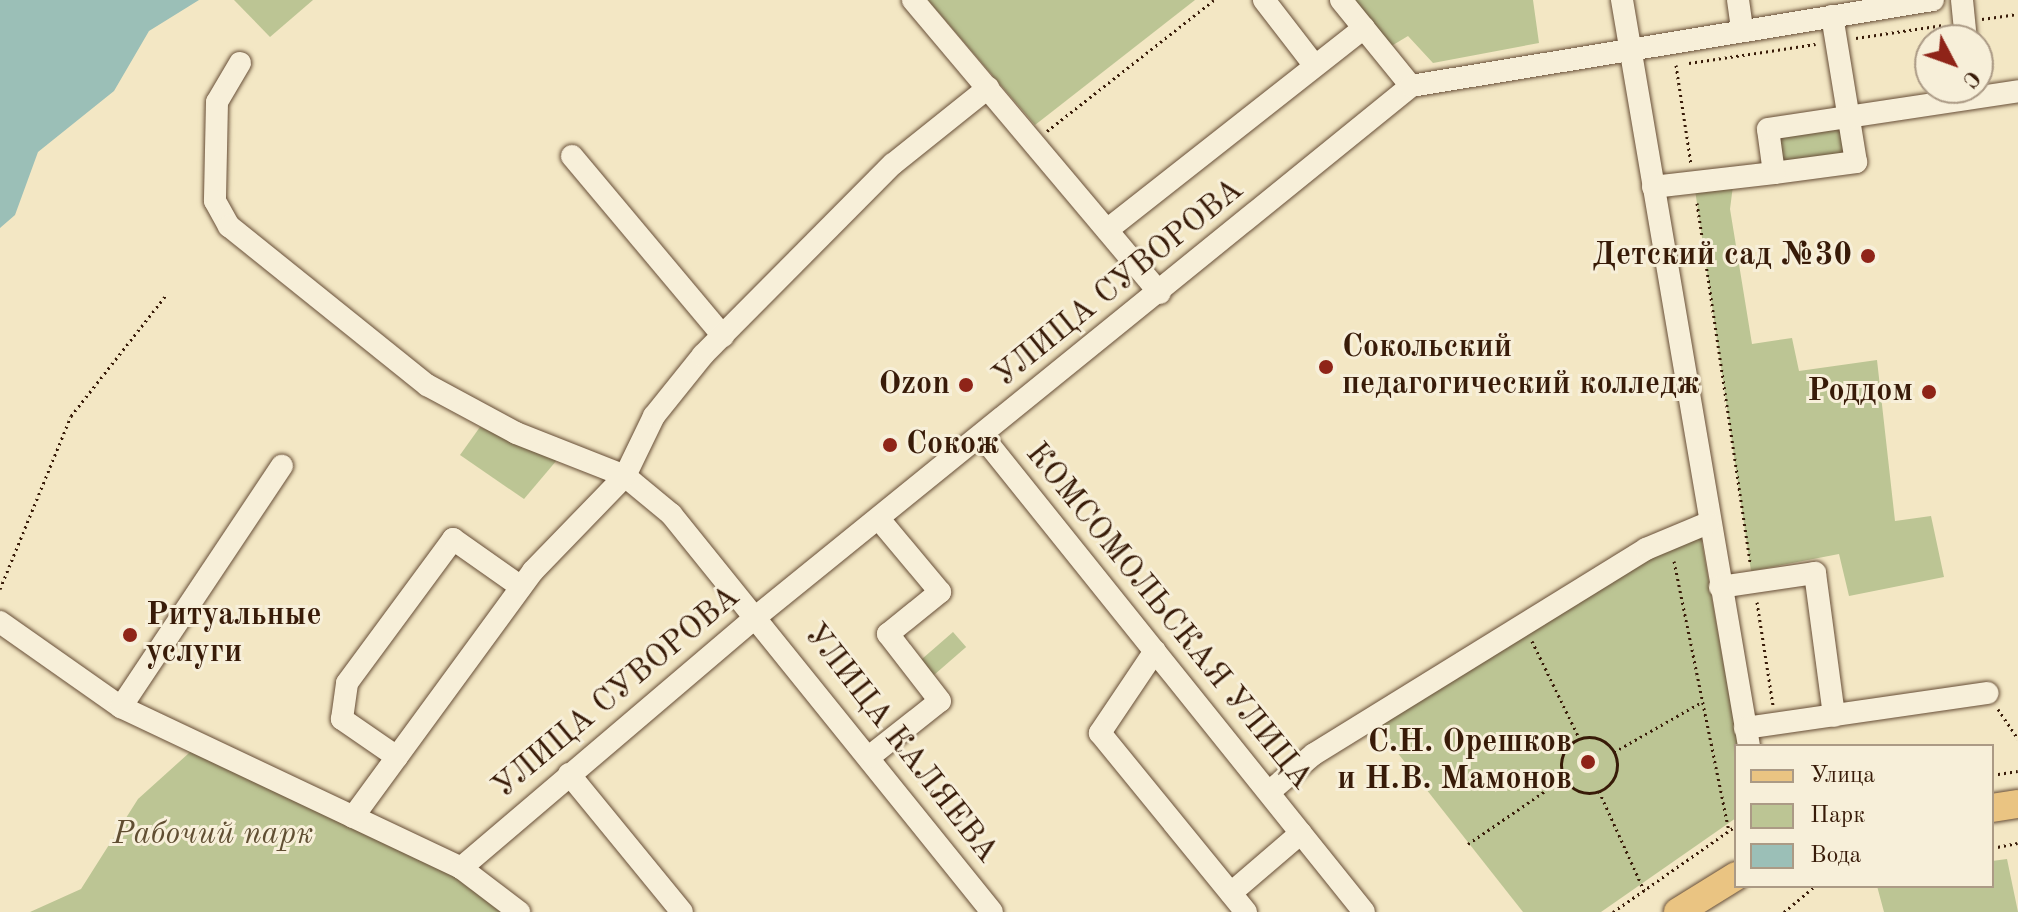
<!DOCTYPE html>
<html>
<head>
<meta charset="utf-8">
<style>
	body { margin:0 }
	#map { position:relative; width:2018px; height:912px; overflow:hidden; background:#f3e7c4; font-family:"Old Standard TT",serif }
	div>[style] { position:absolute }
	.green>* { inset:0; background:#bcc594; transform-origin:0 0 }
	.water>* { inset:0; background:#9bbfb7 }
	.path>* { height:3px; margin-top:-1.5px; transform-origin:0; background:repeating-linear-gradient(90deg,#381b08 0 2px,transparent 0 6px) }
	.path>.ring { margin:-1.5px; padding:0; box-sizing:content-box; background:none; border:3px solid #381b08; border-radius:50% }
	.roads { filter:drop-shadow(0 0 2px #674e37) drop-shadow(0 0 2px #674e37) }
	.minor>* { height:22px; margin:-11px; padding:0 11px; transform-origin:11px; border-radius:11px; background:#f7efd9 }
	.major>* { height:28px; margin:-14px; padding:0 14px; transform-origin:14px; border-radius:14px; background:#eac482 }
	.dots>* { width:22px; height:22px; translate:-50% -50%; box-sizing:border-box; border:4px solid #f7efd9; border-radius:50% }
	span { translate:-50% -50%; white-space:nowrap; text-align:center; line-height:1.15; -webkit-text-stroke:6px #f7efd9; paint-order:stroke }
	.poi-label { font-size:32px; color:#381b08; font-weight:700 }
	.right { translate:-100% -50%; text-align:right }
	.left { translate:0 -50%; text-align:left }
	.street-label { font-size:32px; color:#381b08 }
	.park-label { font-size:32px; color:#604e32; font-style:italic }
	.legend { position:absolute; left:1734px; top:744px; width:260px; height:144px; box-sizing:border-box; background:#f7efd9; border:2px solid #ab9a85; margin:0; padding:10px 14px; list-style:none; font-size:24px; color:#381b08 }
	.legend li { display:flex; align-items:center; gap:16px; height:40px }
	.legend b { width:40px; border:2px solid #ab9a85 }
	.north { position:absolute; left:1914px; top:24px; width:80px; height:80px; box-sizing:border-box; background:#f7efd9; border:2px solid #ab9a85; border-radius:50%; rotate:131deg; font-size:22px; font-weight:700; line-height:32px; text-align:center; color:#381b08 }
	.north::after { content:''; display:block; margin:auto; width:28px; height:36px; background:#8f2418; clip-path:polygon(50% 0,100% 100%,50% 72%,0 100%) }
</style>
</head>
<body>
<div id="map">
	<div class="green">
		<div style="clip-path:polygon(234px 0,313px 0,270px 37px)"></div>
		<div style="clip-path:polygon(928px 0,1195px 0,1035px 125px)"></div>
		<div style="clip-path:polygon(1341px 0,1533px 0,1539px 43px,1433px 63px,1408px 36px,1383px 51px)"></div>
		<div style="left:1850px;top:117px;width:45px;height:83px;rotate:82deg"></div>
		<div style="clip-path:polygon(1734px 178px,1730px 209px,1752px 344px,1792px 338px,1799px 371px,1877px 360px,1895px 521px,1931px 516px,1944px 577px,1849px 596px,1839px 554px,1751px 571px,1694px 183px)"></div>
		<div style="clip-path:polygon(480px 427px,557px 460px,524px 499px,460px 455px)"></div>
		<div style="clip-path:polygon(1701px 537px,1738px 746px,1736px 818px,1601px 912px,1523px 912px,1374px 723px,1648px 555px)"></div>
		<div style="left:953px;top:632px;width:20px;height:43px;rotate:49deg"></div>
		<div style="clip-path:polygon(199px 744px,461px 868px,519px 912px,30px 912px,81px 889px,138px 799px)"></div>
		<div style="clip-path:polygon(2007px 859px,2018px 912px,1884px 912px,1877px 886px,1992px 886px,1992px 861px)"></div>
	</div>
	<div class="water">
		<div style="clip-path:polygon(0 0,199px 0,149px 31px,114px 91px,38px 152px,15px 215px,0 228px)"></div>
	</div>
	<div class="path">
		<div style="left:1982px;top:19px;width:36px;rotate:-8deg"></div>
		<div style="left:1856px;top:38px;width:88px;rotate:-8.5deg"></div>
		<div style="left:1689px;top:63px;width:128px;rotate:-8.5deg"></div>
		<div style="left:1676px;top:65px;width:100px;rotate:81.4deg"></div>
		<div style="left:1047px;top:131px;width:212px;rotate:-38.1deg"></div>
		<div style="left:1697px;top:203px;width:364px;rotate:81.6deg"></div>
		<div style="left:1674px;top:561px;width:276px;rotate:78.5deg"></div>
		<div style="left:0;top:589px;width:187px;rotate:-67.7deg"></div>
		<div style="left:71px;top:416px;width:155px;rotate:-51.8deg"></div>
		<div style="left:1757px;top:602px;width:104px;rotate:81.2deg"></div>
		<div style="left:1532px;top:641px;width:108px;rotate:64.1deg"></div>
		<div style="left:1998px;top:709px;width:36px;rotate:56deg"></div>
		<div class="ring" style="left:1561px;top:737px;width:53px;height:53px"></div>
		<div style="left:1614px;top:752px;width:99px;rotate:-29.7deg"></div>
		<div style="left:1992px;top:775px;width:26px;rotate:-9deg"></div>
		<div style="left:1599px;top:791px;width:109px;rotate:65.6deg"></div>
		<div style="left:1468px;top:844px;width:116px;rotate:-34.5deg"></div>
		<div style="left:1992px;top:848px;width:26px;rotate:-11deg"></div>
		<div style="left:1613px;top:912px;width:150px;rotate:-35deg"></div>
		<div style="left:1784px;top:912px;width:40px;rotate:-40deg"></div>
	</div>
	<div class="roads">
		<div class="minor">
			<div style="left:913px;top:0;width:383px;rotate:49.9deg"></div>
			<div style="left:1264px;top:0;width:83px;rotate:52.3deg"></div>
			<div style="left:1341px;top:0;width:111px;rotate:50.9deg"></div>
			<div style="left:1622px;top:0;width:757px;rotate:80.34deg"></div>
			<div style="left:1738px;top:0;width:30px;rotate:82deg"></div>
			<div style="left:1962px;top:0;width:40px;rotate:84.3deg"></div>
			<div style="left:240px;top:63px;width:45px;rotate:120.5deg"></div>
			<div style="left:217px;top:102px;width:99px;rotate:91.2deg"></div>
			<div style="left:215px;top:201px;width:29px;rotate:61deg"></div>
			<div style="left:229px;top:226px;width:254px;rotate:38.8deg"></div>
			<div style="left:427px;top:385px;width:101px;rotate:28.3deg"></div>
			<div style="left:516px;top:433px;width:117px;rotate:21.5deg"></div>
			<div style="left:625px;top:476px;width:60px;rotate:39.6deg"></div>
			<div style="left:671px;top:514px;width:511px;rotate:51.11deg"></div>
			<div style="left:572px;top:156px;width:235px;rotate:50deg"></div>
			<div style="left:1774px;top:173px;width:83px;rotate:-7.6deg"></div>
			<div style="left:1856px;top:162px;width:148px;rotate:-99.3deg"></div>
			<div style="left:1653px;top:187px;width:122px;rotate:-6.6deg"></div>
			<div style="left:1774px;top:173px;width:44px;rotate:-97.8deg"></div>
			<div style="left:1768px;top:129px;width:253px;rotate:-8.6deg"></div>
			<div style="left:1107px;top:230px;width:327px;rotate:-38.2deg"></div>
			<div style="left:982px;top:436px;width:610px;rotate:51.25deg"></div>
			<div style="left:1720px;top:587px;width:96px;rotate:-8.4deg"></div>
			<div style="left:1815px;top:573px;width:144px;rotate:82.4deg"></div>
			<div style="left:0;top:622px;width:148px;rotate:35.1deg"></div>
			<div style="left:121px;top:707px;width:376px;rotate:25.3deg"></div>
			<div style="left:461px;top:868px;width:73px;rotate:37.2deg"></div>
			<div style="left:1155px;top:651px;width:99px;rotate:123.9deg"></div>
			<div style="left:1100px;top:733px;width:231px;rotate:50.8deg"></div>
			<div style="left:121px;top:707px;width:290px;rotate:-56.3deg"></div>
			<div style="left:1745px;top:728px;width:245px;rotate:-8.2deg"></div>
			<div style="left:397px;top:757px;width:67px;rotate:-145.4deg"></div>
			<div style="left:342px;top:719px;width:36px;rotate:-82deg"></div>
			<div style="left:347px;top:683px;width:179px;rotate:-53.6deg"></div>
			<div style="left:453px;top:539px;width:83px;rotate:35.2deg"></div>
			<div style="left:869px;top:757px;width:90px;rotate:-38.3deg"></div>
			<div style="left:940px;top:701px;width:85px;rotate:-127.8deg"></div>
			<div style="left:888px;top:634px;width:67px;rotate:-38.9deg"></div>
			<div style="left:940px;top:592px;width:95px;rotate:-129.9deg"></div>
			<div style="left:569px;top:774px;width:178px;rotate:50.7deg"></div>
			<div style="left:1269px;top:792px;width:59px;rotate:-40.2deg"></div>
			<div style="left:1314px;top:754px;width:390px;rotate:-31.7deg"></div>
			<div style="left:1646px;top:549px;width:67px;rotate:-22.8deg"></div>
			<div style="left:353px;top:817px;width:305px;rotate:-53.8deg"></div>
			<div style="left:533px;top:571px;width:132px;rotate:-45.9deg"></div>
			<div style="left:625px;top:476px;width:67px;rotate:-64.2deg"></div>
			<div style="left:654px;top:416px;width:78px;rotate:-51.2deg"></div>
			<div style="left:703px;top:355px;width:269px;rotate:-45.2deg"></div>
			<div style="left:893px;top:164px;width:122px;rotate:-38.7deg"></div>
			<div style="left:461px;top:868px;width:389px;rotate:-40.4deg"></div>
			<div style="left:757px;top:616px;width:842px;rotate:-39.02deg"></div>
			<div style="left:1411px;top:86px;width:529px;rotate:-9.36deg"></div>
			<div style="left:1231px;top:893px;width:92px;rotate:-40.6deg"></div>
		</div>
		<div class="major">
			<div style="left:1992px;top:808px;width:26px;rotate:-9deg"></div>
			<div style="left:1678px;top:912px;width:68px;rotate:-31.8deg"></div>
		</div>
	</div>
	<div class="dots">
		<div style="left:1868px;top:256px;background:#8f2418"></div>
		<div style="left:1326px;top:367px;background:#8f2418"></div>
		<div style="left:966px;top:385px;background:#8f2418"></div>
		<div style="left:1929px;top:392px;background:#8f2418"></div>
		<div style="left:890px;top:445px;background:#8f2418"></div>
		<div style="left:130px;top:635px;background:#8f2418"></div>
		<div style="left:1588px;top:762px;background:#8f2418"></div>
	</div>
	<div class="poi-label">
		<span class="right" style="left:1852px;top:256px">Детский сад №30</span>
		<span class="left" style="left:1342px;top:367px">Сокольский<br>педагогический колледж</span>
		<span class="right" style="left:950px;top:385px">Ozon</span>
		<span class="right" style="left:1913px;top:392px">Роддом</span>
		<span class="left" style="left:906px;top:445px">Сокож</span>
		<span class="left" style="left:146px;top:635px">Ритуальные<br>услуги</span>
		<span class="right" style="left:1572px;top:762px">С.Н. Орешков<br>и Н.В. Мамонов</span>
	</div>
	<div class="street-label">
		<span style="left:1119px;top:284px;rotate:-39deg">УЛИЦА СУВОРОВА</span>
		<span style="left:1168px;top:617px;rotate:51deg">КОМСОМОЛЬСКАЯ УЛИЦА</span>
		<span style="left:617px;top:693px;rotate:-40deg">УЛИЦА СУВОРОВА</span>
		<span style="left:900px;top:744px;rotate:52deg">УЛИЦА КАЛЯЕВА</span>
	</div>
	<div class="park-label">
		<span style="left:213px;top:835px">Рабочий парк</span>
	</div>
	<ul class="legend">
	<li><b style="height:10px;background:#eac482"></b>Улица</li>
	<li><b style="height:22px;background:#bcc594"></b>Парк</li>
	<li><b style="height:22px;background:#9bbfb7"></b>Вода</li>
	</ul>
	<div class="north">С</div>
</div>
</body>
</html>
